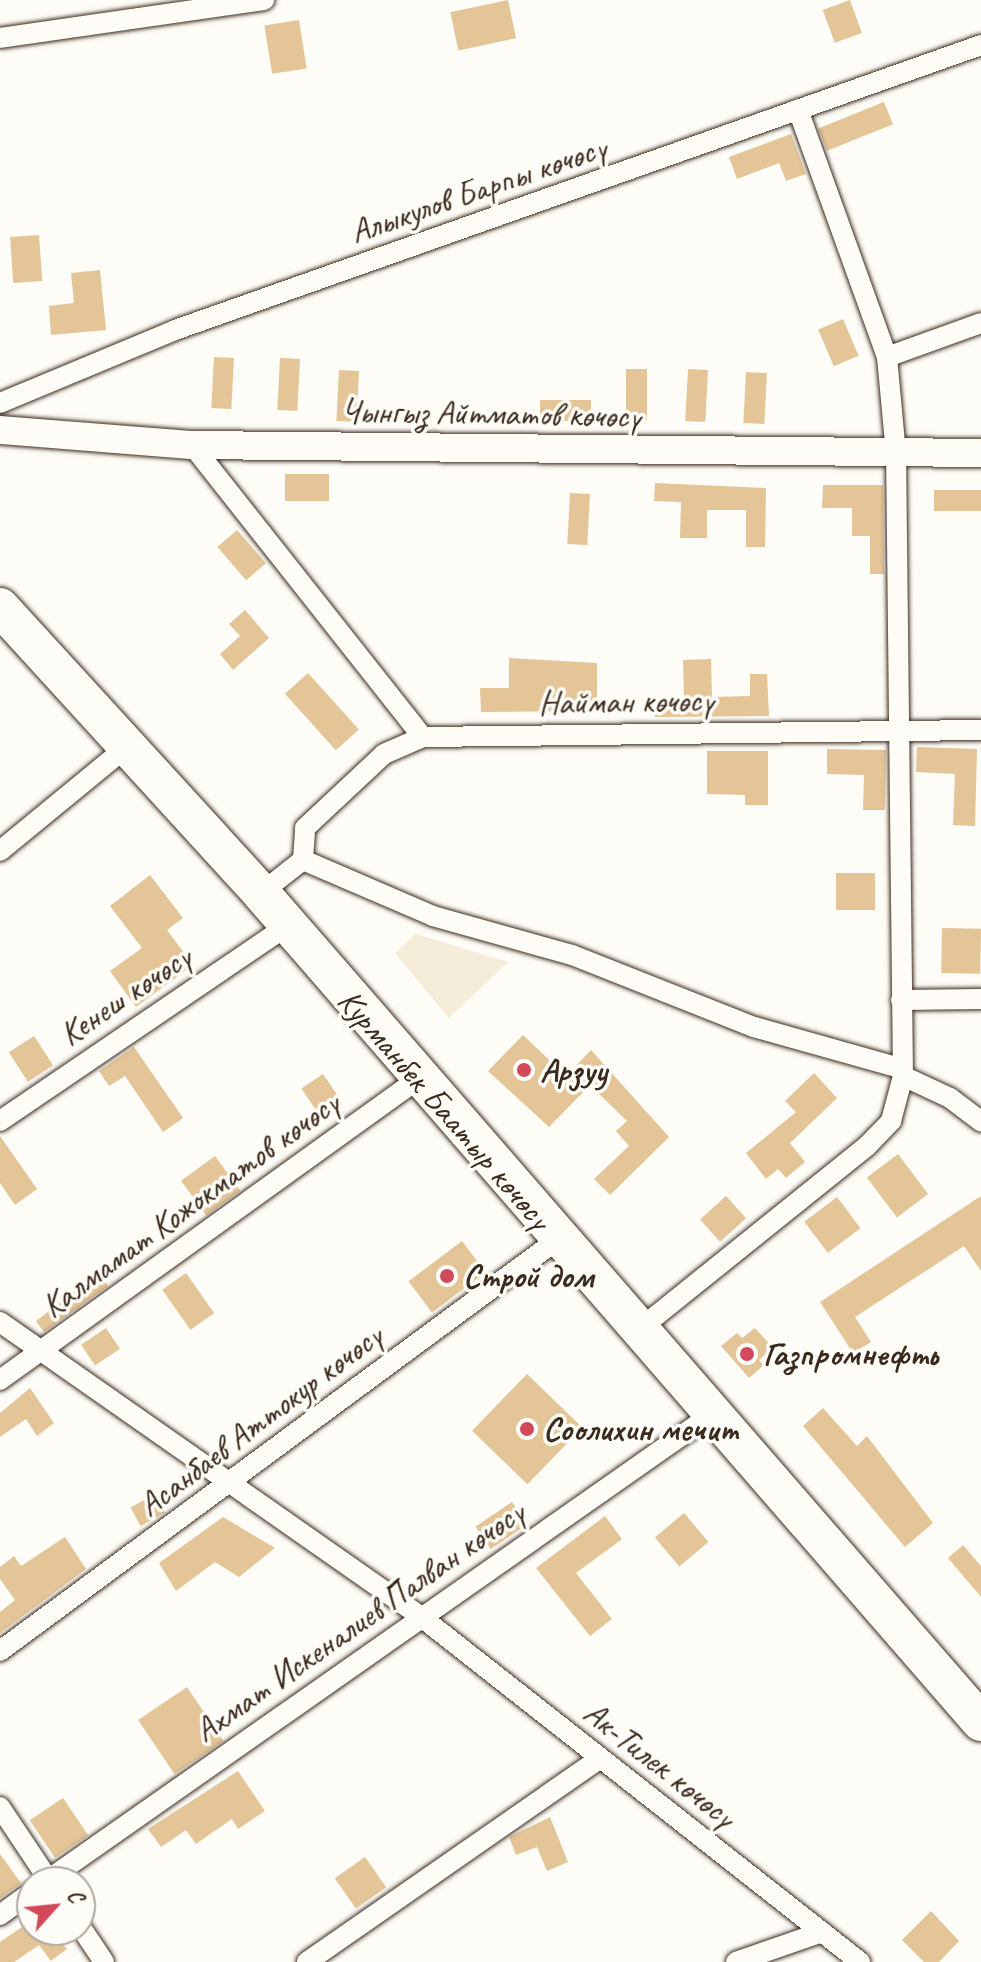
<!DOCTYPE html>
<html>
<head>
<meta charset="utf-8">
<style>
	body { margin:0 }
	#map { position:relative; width:981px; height:1962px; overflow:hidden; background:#fdfcf7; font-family:Caveat,sans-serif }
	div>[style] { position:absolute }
	.built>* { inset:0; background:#f6ecda }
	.building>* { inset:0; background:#e4c597; transform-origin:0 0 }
	.roads { filter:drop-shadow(0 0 2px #3b2a1e) drop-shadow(0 0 2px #3b2a1e) }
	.street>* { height:20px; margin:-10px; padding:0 10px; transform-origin:10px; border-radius:10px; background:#fdfcf7 }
	.secondary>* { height:28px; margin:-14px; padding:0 14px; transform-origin:14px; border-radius:14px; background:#fdfcf7 }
	.highway>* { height:38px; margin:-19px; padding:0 19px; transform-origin:19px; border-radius:19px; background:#fdfcf7 }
	.dots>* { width:22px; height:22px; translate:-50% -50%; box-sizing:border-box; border:4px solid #fdfcf7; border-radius:50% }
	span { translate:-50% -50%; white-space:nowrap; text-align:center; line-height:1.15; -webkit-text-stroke:7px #fdfcf7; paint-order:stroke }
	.street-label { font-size:34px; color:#3b2a1e }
	.poi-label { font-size:34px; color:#3b2a1e; font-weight:700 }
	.left { translate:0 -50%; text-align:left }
	.north { position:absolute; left:16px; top:1866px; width:80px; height:80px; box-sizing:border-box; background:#fdfcf7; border:2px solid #afa8a0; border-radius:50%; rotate:63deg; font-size:22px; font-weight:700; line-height:32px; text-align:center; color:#3b2a1e }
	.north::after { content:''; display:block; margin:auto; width:28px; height:36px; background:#d1495b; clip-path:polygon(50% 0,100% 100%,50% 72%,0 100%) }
</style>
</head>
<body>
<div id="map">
	<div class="built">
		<div style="clip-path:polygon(415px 934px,416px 934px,508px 962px,449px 1018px,395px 953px)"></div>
	</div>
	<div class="building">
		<div style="left:508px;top:0;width:39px;height:59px;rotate:78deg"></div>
		<div style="left:850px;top:0;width:35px;height:29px;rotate:70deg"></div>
		<div style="left:299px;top:20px;width:49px;height:35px;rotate:81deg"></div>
		<div style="left:884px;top:102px;width:24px;height:71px;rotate:68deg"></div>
		<div style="clip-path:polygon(791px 134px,806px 174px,786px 181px,779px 163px,737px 179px,729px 157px)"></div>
		<div style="left:39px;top:235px;width:46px;height:29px;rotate:86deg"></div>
		<div style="clip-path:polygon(100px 270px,106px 330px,51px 335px,49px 306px,74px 303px,71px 273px)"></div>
		<div style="left:843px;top:319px;width:40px;height:27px;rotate:67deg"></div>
		<div style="left:214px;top:357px;width:20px;height:51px;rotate:3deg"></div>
		<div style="left:280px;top:358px;width:20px;height:52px;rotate:3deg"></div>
		<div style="left:626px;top:369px;width:21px;height:51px"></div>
		<div style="left:688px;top:369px;width:20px;height:52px;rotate:3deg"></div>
		<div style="left:339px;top:370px;width:20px;height:51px;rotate:3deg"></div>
		<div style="left:746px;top:372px;width:21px;height:51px;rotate:3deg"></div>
		<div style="left:540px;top:400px;width:51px;height:21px"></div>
		<div style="left:285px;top:474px;width:44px;height:27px"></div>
		<div style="clip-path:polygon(655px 483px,766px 488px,765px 547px,746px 547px,746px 510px,707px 510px,707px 538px,680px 538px,681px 502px,654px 501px)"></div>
		<div style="clip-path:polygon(823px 485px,883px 485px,884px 574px,870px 574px,870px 536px,852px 536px,852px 508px,822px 508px)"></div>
		<div style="left:981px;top:490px;width:21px;height:47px;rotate:90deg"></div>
		<div style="left:570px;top:493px;width:20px;height:51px;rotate:3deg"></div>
		<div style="left:237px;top:530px;width:44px;height:26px;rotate:49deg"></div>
		<div style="clip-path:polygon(245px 610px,269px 638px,233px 670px,220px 654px,240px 636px,229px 624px)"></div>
		<div style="clip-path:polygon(509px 658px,597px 663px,597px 711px,481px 712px,480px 688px,509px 688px)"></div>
		<div style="clip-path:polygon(711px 659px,712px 697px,750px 696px,750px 674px,767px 674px,769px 716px,655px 717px,654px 701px,684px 700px,683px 660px)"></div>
		<div style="left:308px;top:673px;width:76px;height:31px;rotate:48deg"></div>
		<div style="clip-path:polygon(917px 747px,977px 749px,975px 826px,953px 825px,955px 774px,916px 772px)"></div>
		<div style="clip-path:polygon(827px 749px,886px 750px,885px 810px,863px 810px,864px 775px,827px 774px)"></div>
		<div style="clip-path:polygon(707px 751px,768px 751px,768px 805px,745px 805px,745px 795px,707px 794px)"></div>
		<div style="left:836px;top:873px;width:39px;height:37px"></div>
		<div style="clip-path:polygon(150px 875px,183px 918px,167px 930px,193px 965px,136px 1007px,110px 971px,142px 948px,110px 906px)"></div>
		<div style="left:942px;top:928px;width:39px;height:45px;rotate:1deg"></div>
		<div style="clip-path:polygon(523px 1035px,566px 1076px,591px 1050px,669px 1137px,610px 1195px,594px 1179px,629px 1146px,616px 1131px,627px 1121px,590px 1085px,549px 1127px,488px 1071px)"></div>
		<div style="left:34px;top:1036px;width:35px;height:30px;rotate:57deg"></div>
		<div style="clip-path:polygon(134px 1047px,183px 1118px,163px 1132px,125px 1076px,109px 1086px,99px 1071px)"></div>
		<div style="clip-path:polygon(814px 1073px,837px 1098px,790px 1143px,805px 1162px,786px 1178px,778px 1169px,766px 1179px,746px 1153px,796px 1112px,785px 1101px)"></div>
		<div style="left:323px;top:1074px;width:34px;height:26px;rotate:56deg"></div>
		<div style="clip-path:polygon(0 1136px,37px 1189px,15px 1205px,0 1183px)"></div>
		<div style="left:898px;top:1154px;width:50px;height:39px;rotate:53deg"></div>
		<div style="left:215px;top:1156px;width:43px;height:42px;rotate:54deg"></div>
		<div style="left:726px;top:1196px;width:30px;height:35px;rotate:48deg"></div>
		<div style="clip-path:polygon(981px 1196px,981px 1271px,964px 1246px,855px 1317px,871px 1342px,853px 1353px,820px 1302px)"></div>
		<div style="left:837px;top:1197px;width:39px;height:41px;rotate:53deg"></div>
		<div style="left:462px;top:1241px;width:39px;height:67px;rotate:53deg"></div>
		<div style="clip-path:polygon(99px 1273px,108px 1286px,44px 1332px,36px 1321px)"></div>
		<div style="left:186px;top:1273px;width:49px;height:29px;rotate:55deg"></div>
		<div style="left:106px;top:1328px;width:25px;height:30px;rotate:56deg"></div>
		<div style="clip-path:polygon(755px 1328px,773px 1348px,759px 1360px,764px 1365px,749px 1378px,721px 1346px,737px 1333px,742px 1338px)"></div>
		<div style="left:527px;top:1374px;width:77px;height:79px;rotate:44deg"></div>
		<div style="clip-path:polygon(30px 1388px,54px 1423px,37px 1436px,26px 1419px,0 1437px,0 1413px)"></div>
		<div style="clip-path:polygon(823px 1408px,857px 1446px,867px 1436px,933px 1523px,905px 1547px,803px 1426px)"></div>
		<div style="left:155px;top:1494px;width:21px;height:28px;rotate:61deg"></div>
		<div style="left:512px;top:1502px;width:27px;height:44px;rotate:56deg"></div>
		<div style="left:684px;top:1513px;width:38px;height:38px;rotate:50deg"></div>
		<div style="clip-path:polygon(605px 1516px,622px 1539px,576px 1573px,612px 1619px,590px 1636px,536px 1568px)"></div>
		<div style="clip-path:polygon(223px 1517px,275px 1548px,239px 1577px,215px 1562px,176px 1591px,159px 1563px)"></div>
		<div style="clip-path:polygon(65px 1537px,86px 1569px,0 1633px,0 1612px,15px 1600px,0 1579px,0 1567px,14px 1556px,21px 1566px)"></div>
		<div style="clip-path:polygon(963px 1545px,981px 1566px,981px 1597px,948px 1558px)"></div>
		<div style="left:187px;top:1687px;width:65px;height:59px;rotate:56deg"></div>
		<div style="clip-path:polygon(238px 1771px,265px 1811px,238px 1829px,232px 1819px,196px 1844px,186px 1830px,161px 1847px,148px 1829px)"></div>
		<div style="left:63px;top:1798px;width:45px;height:40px;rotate:56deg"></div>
		<div style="clip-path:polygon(550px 1817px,568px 1862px,547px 1871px,537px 1847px,516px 1855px,509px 1837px)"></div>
		<div style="clip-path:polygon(0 1854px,21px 1883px,0 1898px)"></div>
		<div style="left:365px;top:1857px;width:37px;height:37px;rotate:55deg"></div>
		<div style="clip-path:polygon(931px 1911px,959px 1941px,939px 1962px,924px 1962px,902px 1940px)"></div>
		<div style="clip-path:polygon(32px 1920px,32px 1930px,60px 1930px,56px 1933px,67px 1949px,51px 1961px,39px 1945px,14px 1962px,0 1962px,0 1942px)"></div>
	</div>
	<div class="roads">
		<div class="street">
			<div style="left:0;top:38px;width:267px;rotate:-8.2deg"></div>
			<div style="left:887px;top:357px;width:100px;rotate:-19.9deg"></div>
			<div style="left:0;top:403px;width:190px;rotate:-22.6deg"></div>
			<div style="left:175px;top:330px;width:855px;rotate:-19.47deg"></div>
			<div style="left:192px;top:445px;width:372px;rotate:51.7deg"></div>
			<div style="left:0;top:851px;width:166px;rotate:-39.4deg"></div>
			<div style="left:303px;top:860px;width:142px;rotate:23.3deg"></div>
			<div style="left:433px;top:916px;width:144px;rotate:15.7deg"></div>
			<div style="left:572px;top:955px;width:196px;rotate:21.6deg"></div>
			<div style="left:754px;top:1027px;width:152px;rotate:15.7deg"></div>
			<div style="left:261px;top:893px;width:53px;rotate:-38.2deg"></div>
			<div style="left:303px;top:860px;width:32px;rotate:-86deg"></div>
			<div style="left:305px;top:828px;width:108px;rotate:-43.1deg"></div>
			<div style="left:384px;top:754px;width:43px;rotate:-23.6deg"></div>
			<div style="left:423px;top:737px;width:558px;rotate:-0.72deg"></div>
			<div style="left:901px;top:1000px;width:80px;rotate:-0.7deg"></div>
			<div style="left:903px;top:1076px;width:52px;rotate:25.1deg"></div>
			<div style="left:950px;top:1098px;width:39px;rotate:37deg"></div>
			<div style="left:0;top:1121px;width:348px;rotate:-34.2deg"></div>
			<div style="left:0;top:1322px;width:513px;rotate:34.99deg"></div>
			<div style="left:420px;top:1616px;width:560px;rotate:38.18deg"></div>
			<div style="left:637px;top:1331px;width:295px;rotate:-38.8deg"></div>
			<div style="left:867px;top:1146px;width:35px;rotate:-46deg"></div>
			<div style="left:891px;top:1121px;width:47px;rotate:-75.1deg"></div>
			<div style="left:903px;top:1076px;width:622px;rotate:-90.64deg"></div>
			<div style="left:896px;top:454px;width:97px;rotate:-95.3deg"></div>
			<div style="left:887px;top:357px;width:263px;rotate:-109.8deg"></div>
			<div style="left:0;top:1380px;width:515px;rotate:-35.76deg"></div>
			<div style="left:0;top:1651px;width:692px;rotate:-36.42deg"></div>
			<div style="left:0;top:1807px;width:90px;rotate:56.3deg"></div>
			<div style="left:45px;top:1882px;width:813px;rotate:-35.04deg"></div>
			<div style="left:0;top:1915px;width:39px;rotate:-36deg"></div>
			<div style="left:80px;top:1926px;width:43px;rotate:56.3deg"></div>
			<div style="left:307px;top:1962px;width:357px;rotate:-34.8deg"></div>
			<div style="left:736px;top:1962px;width:91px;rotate:-19.2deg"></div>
		</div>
		<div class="secondary">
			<div style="left:0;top:430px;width:193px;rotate:4.5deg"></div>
			<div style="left:192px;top:445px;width:789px;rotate:0.58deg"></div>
		</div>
		<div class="highway">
			<div style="left:0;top:607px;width:387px;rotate:47.6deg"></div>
			<div style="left:261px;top:893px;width:1098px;rotate:49.03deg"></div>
		</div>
	</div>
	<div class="dots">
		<div style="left:524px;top:1070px;background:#d1495b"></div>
		<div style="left:447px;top:1276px;background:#d1495b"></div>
		<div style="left:747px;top:1354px;background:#d1495b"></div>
		<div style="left:527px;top:1429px;background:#d1495b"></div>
	</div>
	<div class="street-label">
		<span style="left:478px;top:189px;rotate:-19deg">Алыкулов Барпы көчөсү</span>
		<span style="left:491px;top:413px;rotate:1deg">Чынгыз Айтматов көчөсү</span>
		<span style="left:626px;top:701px;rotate:-1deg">Найман көчөсү</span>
		<span style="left:125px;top:995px;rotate:-34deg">Кенеш көчөсү</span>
		<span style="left:445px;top:1109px;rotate:49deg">Курманбек Баатыр көчөсү</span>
		<span style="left:190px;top:1204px;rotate:-36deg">Калмамат Кожокматов көчөсү</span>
		<span style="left:260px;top:1420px;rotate:-37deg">Асанбаев Аттокур көчөсү</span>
		<span style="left:359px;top:1621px;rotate:-35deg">Ахмат Искеналиев Палван көчөсү</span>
		<span style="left:660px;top:1764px;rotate:38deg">Ак-Тилек көчөсү</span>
	</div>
	<div class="poi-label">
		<span class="left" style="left:540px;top:1070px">Арзуу</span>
		<span class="left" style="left:463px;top:1276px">Строй дом</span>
		<span class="left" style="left:763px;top:1354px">Газпромнефть</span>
		<span class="left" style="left:543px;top:1429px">Соолихин мечит</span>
	</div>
	<div class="north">С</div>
</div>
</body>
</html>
